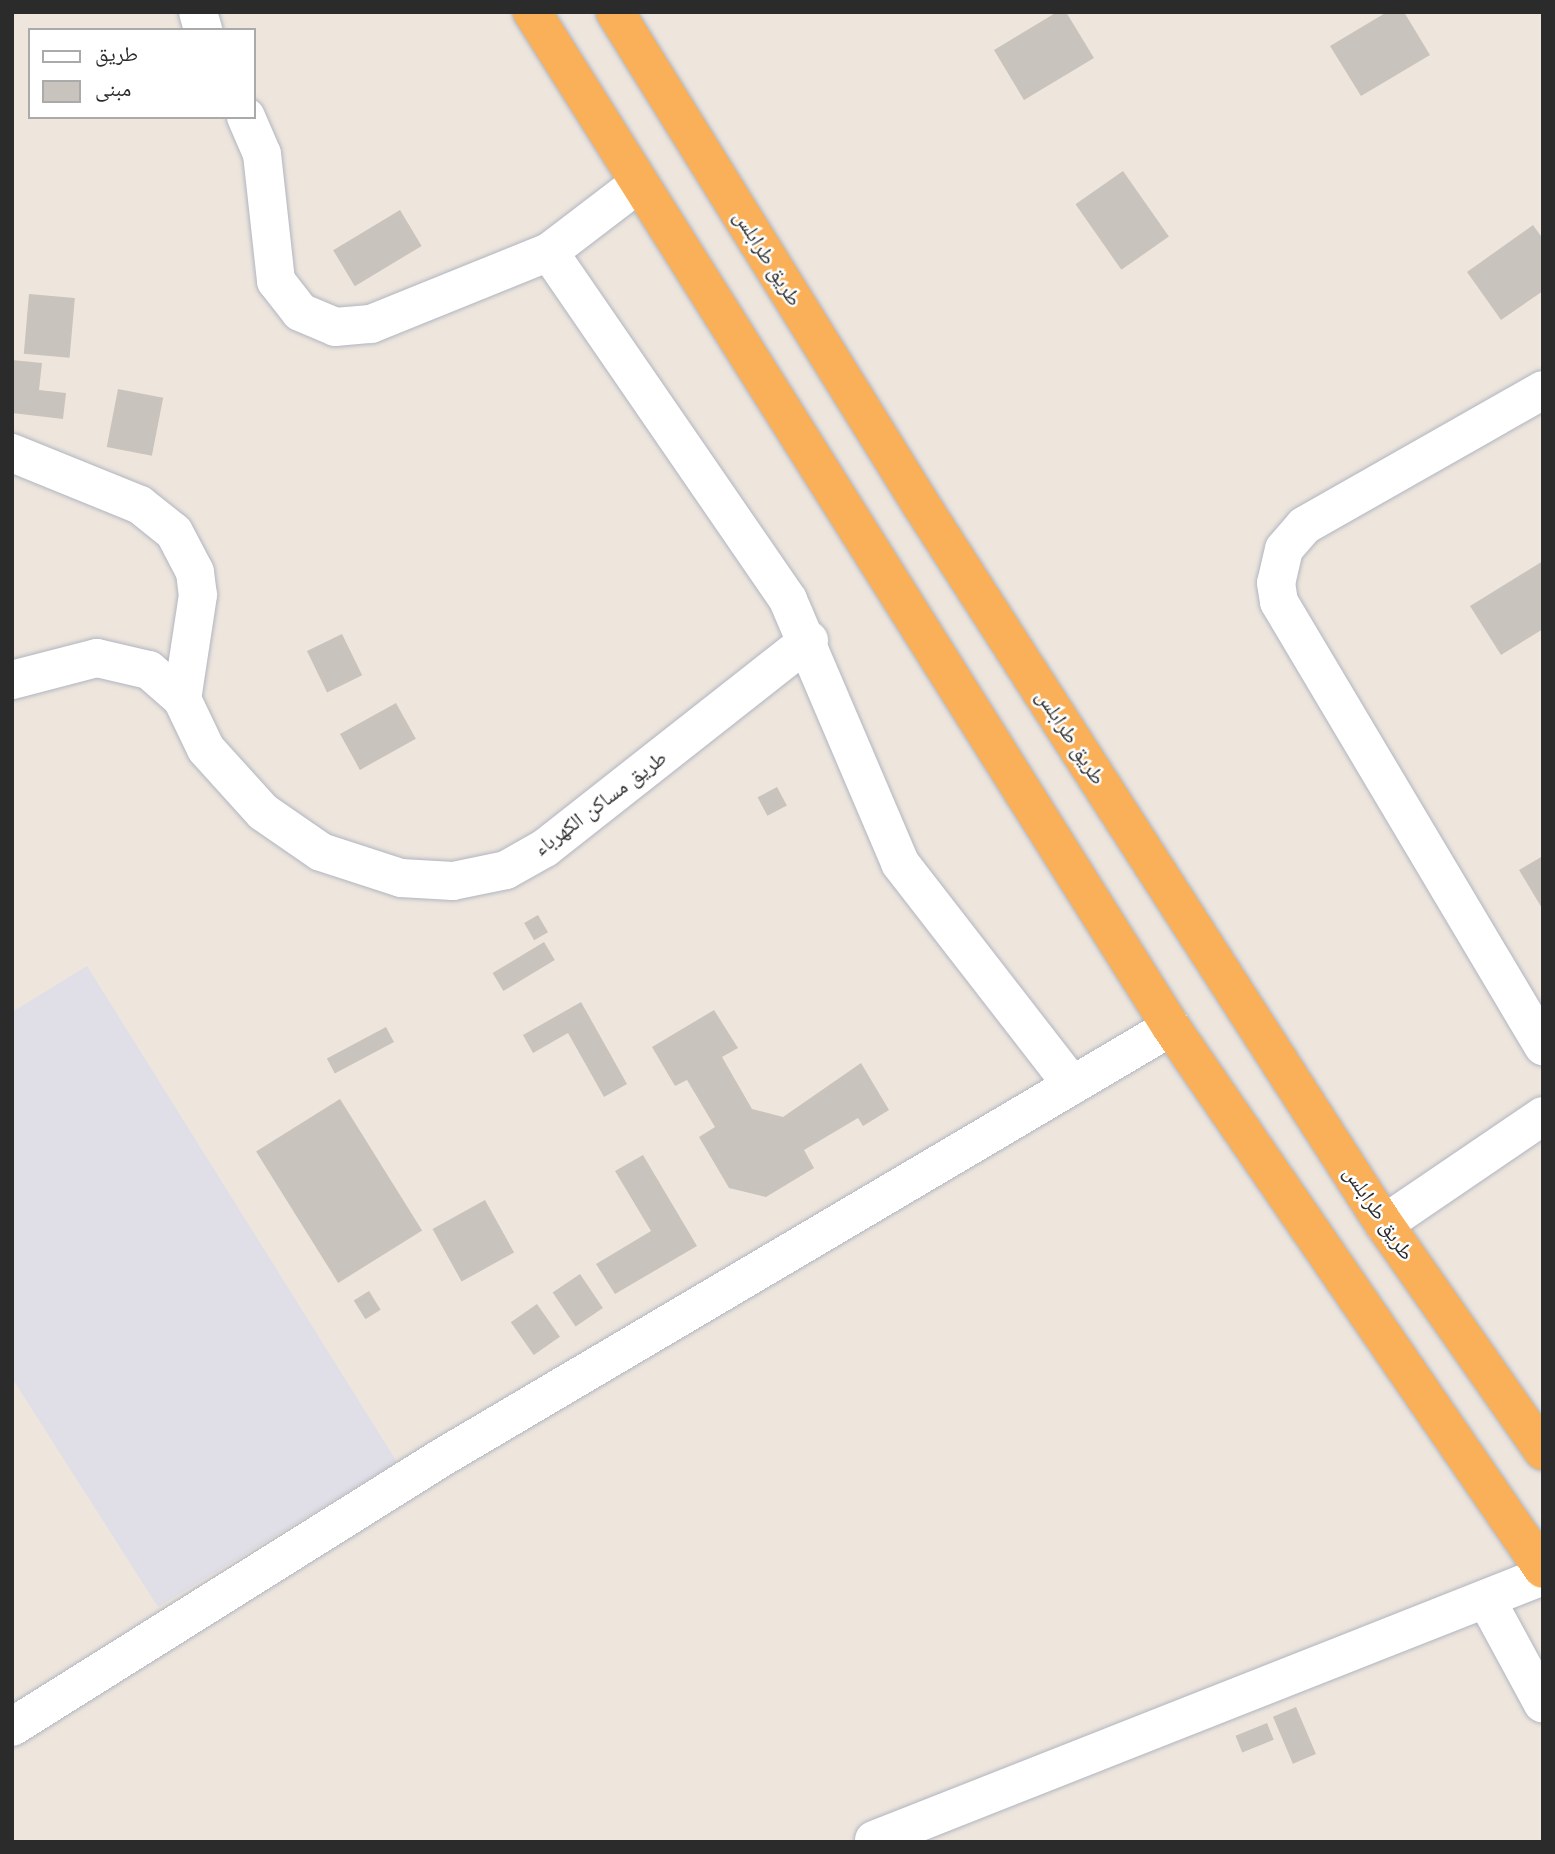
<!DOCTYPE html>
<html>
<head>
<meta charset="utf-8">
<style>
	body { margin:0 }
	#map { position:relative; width:1555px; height:1854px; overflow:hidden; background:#eee6dd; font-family:"PT Sans","Noto Naskh Arabic",sans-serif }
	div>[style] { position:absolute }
	.industrial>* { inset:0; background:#e0dee6 }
	.building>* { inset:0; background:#c9c3bd; transform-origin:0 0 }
	.roads { filter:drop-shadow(0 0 2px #b1b5c0) drop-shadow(0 0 2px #b1b5c0) }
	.minor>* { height:38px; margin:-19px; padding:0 19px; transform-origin:19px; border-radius:19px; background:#fff }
	.trunk>* { height:38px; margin:-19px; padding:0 19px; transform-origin:19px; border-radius:19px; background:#fab058 }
	span { translate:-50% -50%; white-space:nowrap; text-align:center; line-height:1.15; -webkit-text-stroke:5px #fff; paint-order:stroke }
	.street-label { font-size:21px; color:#2b2b2b }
	.frame { position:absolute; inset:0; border:14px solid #2b2b2b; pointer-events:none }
	.legend { position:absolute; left:28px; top:28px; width:228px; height:91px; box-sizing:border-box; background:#fff; border:2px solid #aaa; margin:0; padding:9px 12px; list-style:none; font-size:21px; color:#2b2b2b }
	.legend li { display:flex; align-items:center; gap:14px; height:35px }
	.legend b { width:35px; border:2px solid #aaa }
</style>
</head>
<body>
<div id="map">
	<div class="industrial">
		<div style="clip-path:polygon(87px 966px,397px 1462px,158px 1607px,12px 1378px,12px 1012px)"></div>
	</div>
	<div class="building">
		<div style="clip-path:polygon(1057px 12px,1066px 12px,1094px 58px,1024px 100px,994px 50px)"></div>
		<div style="clip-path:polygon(1387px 12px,1404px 12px,1430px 55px,1361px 96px,1330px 46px)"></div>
		<div style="left:1123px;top:171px;width:80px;height:58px;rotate:55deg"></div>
		<div style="left:400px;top:210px;width:42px;height:78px;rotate:59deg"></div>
		<div style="clip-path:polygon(1533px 225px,1543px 239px,1543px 291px,1501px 320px,1467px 272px)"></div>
		<div style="left:29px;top:294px;width:46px;height:60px;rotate:5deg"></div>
		<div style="clip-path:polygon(12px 360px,42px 363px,39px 390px,66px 393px,63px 419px,12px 413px)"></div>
		<div style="left:118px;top:389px;width:46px;height:59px;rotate:11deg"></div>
		<div style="clip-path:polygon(1543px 561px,1543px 629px,1501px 655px,1470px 606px)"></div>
		<div style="left:342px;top:634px;width:46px;height:39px;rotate:64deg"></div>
		<div style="left:396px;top:703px;width:41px;height:64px;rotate:61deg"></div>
		<div style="left:777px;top:787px;width:21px;height:22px;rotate:62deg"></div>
		<div style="clip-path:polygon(1543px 856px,1543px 910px,1519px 870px)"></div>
		<div style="left:538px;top:915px;width:20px;height:16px;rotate:60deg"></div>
		<div style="left:544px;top:942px;width:21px;height:60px;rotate:59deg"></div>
		<div style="clip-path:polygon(581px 1002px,627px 1084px,604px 1097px,568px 1033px,533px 1053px,523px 1035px)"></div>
		<div style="clip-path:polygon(714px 1010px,738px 1048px,722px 1057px,752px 1109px,783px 1117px,861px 1063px,889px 1110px,863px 1126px,858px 1118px,804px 1150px,814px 1168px,766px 1197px,729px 1188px,699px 1137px,715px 1127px,687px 1080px,675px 1086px,652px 1047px)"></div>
		<div style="left:386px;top:1027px;width:17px;height:67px;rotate:62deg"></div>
		<div style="left:340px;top:1099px;width:155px;height:99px;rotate:58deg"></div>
		<div style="clip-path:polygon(643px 1155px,697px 1246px,615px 1294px,596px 1264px,651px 1231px,615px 1171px)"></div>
		<div style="left:485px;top:1200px;width:60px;height:60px;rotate:61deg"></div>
		<div style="left:580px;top:1274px;width:41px;height:33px;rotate:56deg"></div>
		<div style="left:369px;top:1291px;width:22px;height:18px;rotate:58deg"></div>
		<div style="left:537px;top:1304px;width:40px;height:32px;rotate:55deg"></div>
		<div style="left:1296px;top:1707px;width:51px;height:25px;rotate:67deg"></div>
		<div style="left:1267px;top:1723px;width:18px;height:34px;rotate:68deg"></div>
	</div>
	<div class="roads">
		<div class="minor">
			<div style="left:198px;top:12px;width:19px;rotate:74deg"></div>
			<div style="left:246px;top:117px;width:40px;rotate:66.6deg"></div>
			<div style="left:262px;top:154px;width:128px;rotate:83.7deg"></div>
			<div style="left:276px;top:281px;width:39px;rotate:52deg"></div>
			<div style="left:300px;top:312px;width:38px;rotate:23deg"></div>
			<div style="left:335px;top:327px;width:36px;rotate:-5deg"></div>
			<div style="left:371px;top:324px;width:192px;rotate:-22deg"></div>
			<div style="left:549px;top:252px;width:112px;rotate:-37.4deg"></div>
			<div style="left:549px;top:252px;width:422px;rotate:55.5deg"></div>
			<div style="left:788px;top:600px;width:286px;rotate:66.9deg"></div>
			<div style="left:900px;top:863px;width:281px;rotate:52.2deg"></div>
			<div style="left:1543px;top:390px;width:275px;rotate:150.4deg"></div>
			<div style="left:1304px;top:526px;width:30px;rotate:131deg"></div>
			<div style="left:1284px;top:549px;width:35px;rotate:103deg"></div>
			<div style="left:1276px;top:583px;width:19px;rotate:81deg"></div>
			<div style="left:1279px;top:602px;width:517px;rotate:59.26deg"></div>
			<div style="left:12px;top:453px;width:138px;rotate:22.1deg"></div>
			<div style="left:140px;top:505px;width:43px;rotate:38.5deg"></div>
			<div style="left:174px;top:532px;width:45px;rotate:62.3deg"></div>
			<div style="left:195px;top:572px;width:23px;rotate:83deg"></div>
			<div style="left:198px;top:595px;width:105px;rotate:98.7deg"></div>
			<div style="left:12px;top:680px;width:88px;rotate:-14.5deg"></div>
			<div style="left:97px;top:658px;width:53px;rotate:13deg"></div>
			<div style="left:149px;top:670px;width:44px;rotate:41.3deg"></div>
			<div style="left:182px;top:699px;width:55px;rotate:64.4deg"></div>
			<div style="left:206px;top:749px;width:85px;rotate:47.9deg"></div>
			<div style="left:263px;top:812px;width:70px;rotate:34.6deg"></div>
			<div style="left:321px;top:852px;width:84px;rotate:18deg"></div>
			<div style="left:401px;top:878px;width:52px;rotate:3.3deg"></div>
			<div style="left:453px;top:881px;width:54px;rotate:-11.7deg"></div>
			<div style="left:506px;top:870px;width:45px;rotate:-29.4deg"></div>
			<div style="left:545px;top:848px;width:336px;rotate:-38.2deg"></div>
			<div style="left:1384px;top:1224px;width:192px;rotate:-34.2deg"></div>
			<div style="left:1486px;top:1599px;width:119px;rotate:61.5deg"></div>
			<div style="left:12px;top:1727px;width:506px;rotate:-32.09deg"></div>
			<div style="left:441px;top:1458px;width:848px;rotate:-30.56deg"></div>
			<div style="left:874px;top:1840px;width:719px;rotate:-21.54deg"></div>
		</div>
		<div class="trunk">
			<div style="left:532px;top:12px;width:1199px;rotate:57.81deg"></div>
			<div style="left:1171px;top:1027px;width:657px;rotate:55.54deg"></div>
			<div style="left:615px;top:12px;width:578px;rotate:58.15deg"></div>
			<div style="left:920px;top:503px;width:857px;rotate:57.24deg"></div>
			<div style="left:1384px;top:1224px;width:277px;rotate:55deg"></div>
		</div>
	</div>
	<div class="street-label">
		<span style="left:768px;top:258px;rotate:58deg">طريق طرابلس</span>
		<span style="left:1071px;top:737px;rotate:57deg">طريق طرابلس</span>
		<span style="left:600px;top:803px;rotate:-37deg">طريق مساكن الكهرباء</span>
		<span style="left:1379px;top:1213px;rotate:56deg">طريق طرابلس</span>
	</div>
	<div class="frame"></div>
	<ul class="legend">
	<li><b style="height:9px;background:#fff"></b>طريق</li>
	<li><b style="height:19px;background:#c9c3bd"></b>مبنى</li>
	</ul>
</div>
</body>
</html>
